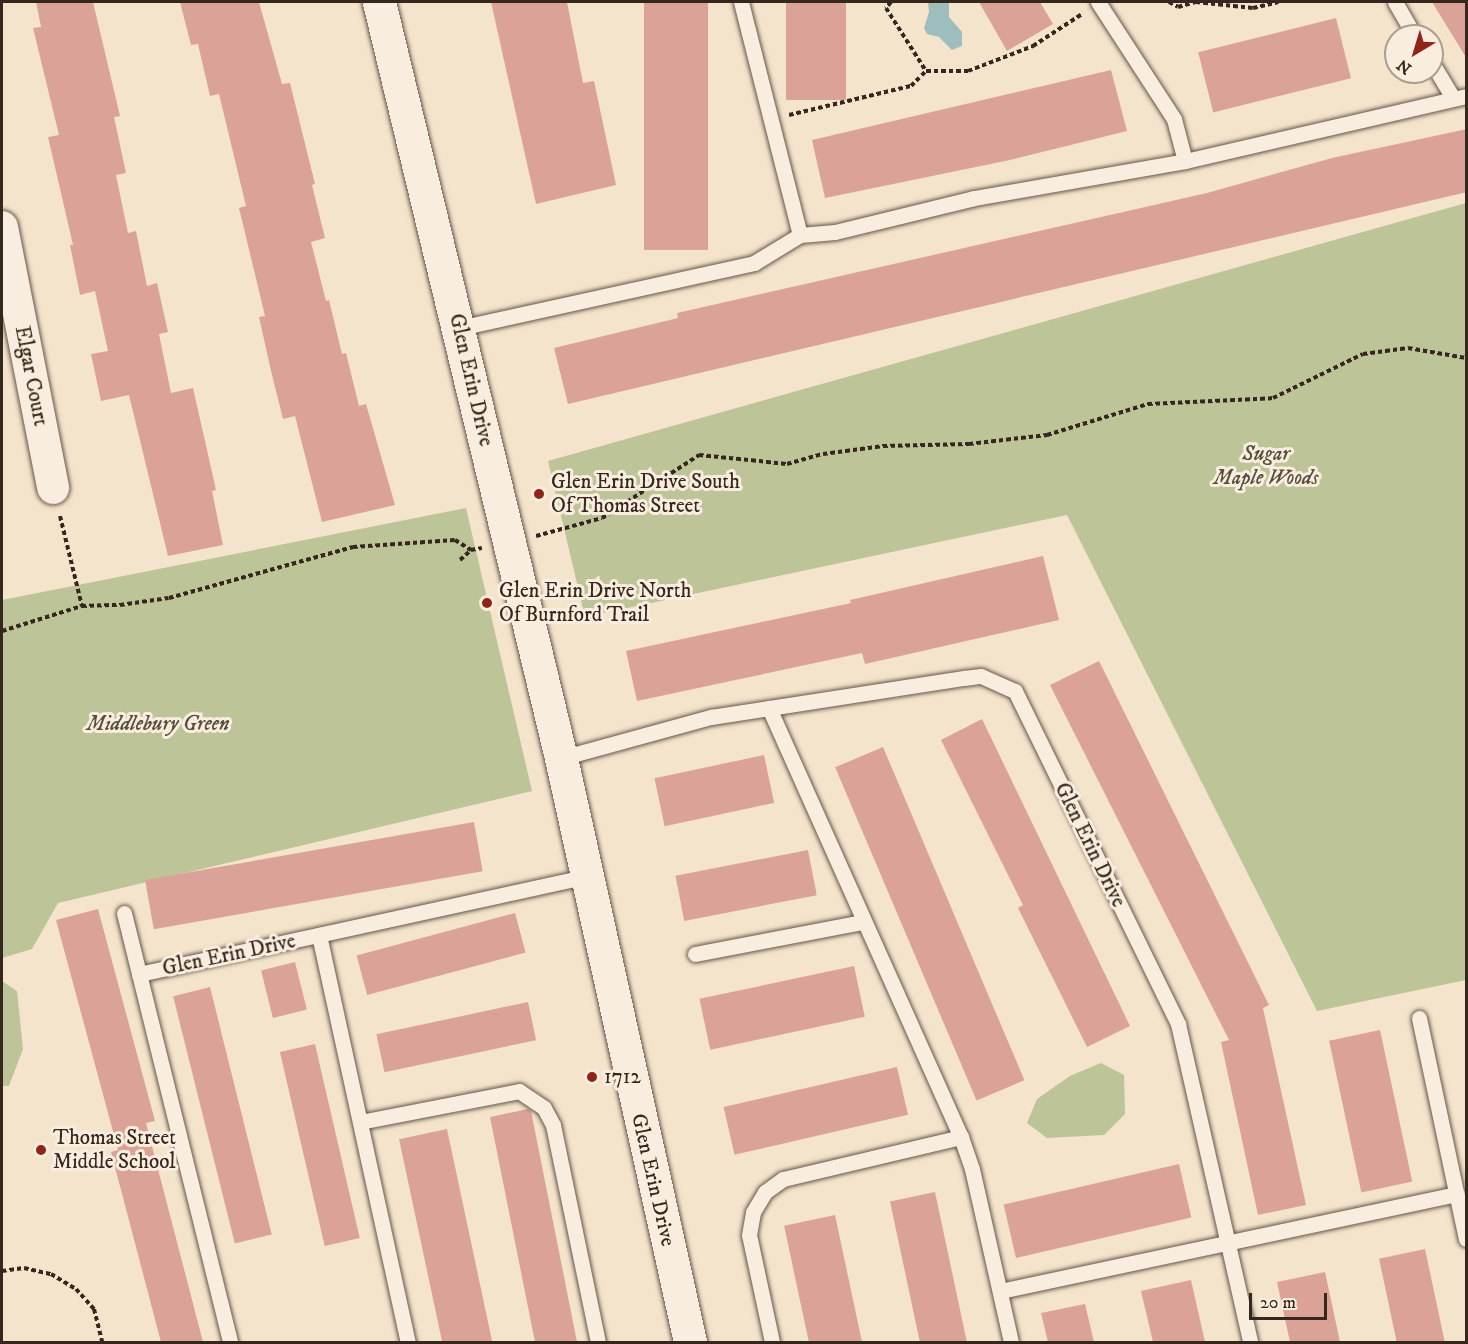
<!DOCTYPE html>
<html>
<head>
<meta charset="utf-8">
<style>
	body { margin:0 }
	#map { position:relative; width:1468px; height:1344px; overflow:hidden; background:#f5e4cc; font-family:"IM FELL DW Pica",serif }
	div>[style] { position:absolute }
	.green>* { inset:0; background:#bcc498 }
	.water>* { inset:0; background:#9dbebd }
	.building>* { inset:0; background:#dba397; transform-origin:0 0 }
	.path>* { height:4px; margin-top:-2px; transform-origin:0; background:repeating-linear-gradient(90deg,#35271d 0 4.5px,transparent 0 7.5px) }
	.roads { filter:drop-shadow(0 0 2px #655649) drop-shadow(0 0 2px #655649) }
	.service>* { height:15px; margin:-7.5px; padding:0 7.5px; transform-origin:7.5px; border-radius:7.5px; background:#f8edde }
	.minor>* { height:32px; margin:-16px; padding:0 16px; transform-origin:16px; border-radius:16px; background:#f8edde }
	.tertiary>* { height:33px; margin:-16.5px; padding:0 16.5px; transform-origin:16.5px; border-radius:16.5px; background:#f8edde }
	.dots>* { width:16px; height:16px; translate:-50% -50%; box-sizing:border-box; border:3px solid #f8edde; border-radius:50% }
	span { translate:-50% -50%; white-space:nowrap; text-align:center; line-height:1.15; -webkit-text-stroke:6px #f8edde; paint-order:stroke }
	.street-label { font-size:21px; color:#35271d }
	.park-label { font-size:21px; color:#574e3c; font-style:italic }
	.poi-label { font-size:21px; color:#35271d }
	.left { translate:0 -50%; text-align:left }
	.frame { position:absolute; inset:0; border:3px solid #35271d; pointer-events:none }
	.north { position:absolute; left:1384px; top:24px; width:60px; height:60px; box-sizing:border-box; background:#f8edde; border:2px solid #aa9e91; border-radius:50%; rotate:218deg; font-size:16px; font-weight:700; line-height:24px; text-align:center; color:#35271d }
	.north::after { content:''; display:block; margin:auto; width:21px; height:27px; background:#8f2418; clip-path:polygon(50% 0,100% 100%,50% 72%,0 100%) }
	.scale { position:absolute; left:1249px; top:1293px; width:78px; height:27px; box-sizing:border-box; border:3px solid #35271d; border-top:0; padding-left:8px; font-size:18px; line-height:21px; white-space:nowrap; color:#35271d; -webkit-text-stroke:4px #f8edde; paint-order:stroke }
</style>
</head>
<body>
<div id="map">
	<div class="green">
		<div style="clip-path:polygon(1466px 203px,1466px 980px,1317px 1011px,1067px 515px,585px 617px,548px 461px)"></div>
		<div style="clip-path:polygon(466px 508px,532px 791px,58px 903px,32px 949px,2px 958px,2px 600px)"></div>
		<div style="clip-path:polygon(2px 981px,17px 991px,23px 1049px,9px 1086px,2px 1086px)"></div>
		<div style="clip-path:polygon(1101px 1063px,1124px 1075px,1125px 1114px,1104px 1135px,1047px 1138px,1027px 1123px,1037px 1099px,1070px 1076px)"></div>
	</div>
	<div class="water">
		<div style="clip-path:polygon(928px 2px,949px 2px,949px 17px,962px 32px,962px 46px,952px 50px,939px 37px,927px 34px,924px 28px,929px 12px)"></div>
	</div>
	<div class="building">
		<div style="clip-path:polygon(36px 2px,93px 2px,120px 116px,114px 117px,126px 173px,116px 175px,128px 233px,136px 231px,147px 286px,157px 283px,168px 332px,159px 334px,171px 393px,193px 388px,216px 490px,212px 491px,223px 545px,168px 556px,129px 395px,101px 401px,91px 354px,108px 351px,95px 291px,80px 295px,70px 245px,73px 245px,48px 137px,59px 135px,33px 28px,41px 27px)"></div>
		<div style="clip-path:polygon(180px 2px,259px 2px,282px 84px,290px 83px,315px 184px,312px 185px,325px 238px,311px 242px,326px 301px,329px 300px,342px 354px,346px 353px,359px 406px,366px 404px,395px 505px,322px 522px,295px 416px,283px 419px,271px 371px,259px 317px,265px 316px,239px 208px,246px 206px,219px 94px,210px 96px,198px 44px,191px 45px)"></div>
		<div style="clip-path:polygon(491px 2px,567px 2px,583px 83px,594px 81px,616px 185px,536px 204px)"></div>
		<div style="left:644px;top:2px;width:64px;height:248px"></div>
		<div style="left:786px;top:2px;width:60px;height:98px"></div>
		<div style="clip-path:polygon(979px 2px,1040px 2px,1053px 24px,1007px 51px)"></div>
		<div style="clip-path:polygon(1432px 2px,1467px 2px,1467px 59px)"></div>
		<div style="left:1336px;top:18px;width:62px;height:142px;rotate:76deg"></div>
		<div style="clip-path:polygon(1111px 70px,1127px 131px,1010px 160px,825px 198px,812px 140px)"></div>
		<div style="clip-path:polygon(1467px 129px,1467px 192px,568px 404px,554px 348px,678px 318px,677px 313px,1207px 193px,1332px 158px)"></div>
		<div style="clip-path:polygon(1043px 556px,1059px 620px,865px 664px,862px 653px,637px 701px,626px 651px,851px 603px,850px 600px)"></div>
		<div style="clip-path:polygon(1099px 661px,1269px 1005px,1263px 1008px,1306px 1205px,1258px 1215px,1221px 1042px,1229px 1040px,1050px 685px)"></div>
		<div style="clip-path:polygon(982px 719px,1130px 1026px,1087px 1047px,1018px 908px,1023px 905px,941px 740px)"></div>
		<div style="left:883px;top:747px;width:362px;height:52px;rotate:67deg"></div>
		<div style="left:764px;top:755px;width:49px;height:112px;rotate:78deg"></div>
		<div style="left:474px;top:822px;width:50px;height:334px;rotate:80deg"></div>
		<div style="left:808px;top:850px;width:46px;height:135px;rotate:79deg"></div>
		<div style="clip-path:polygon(98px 909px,155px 1121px,146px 1123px,203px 1342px,161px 1342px,111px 1152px,118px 1150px,56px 920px)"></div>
		<div style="left:515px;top:913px;width:41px;height:164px;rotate:75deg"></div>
		<div style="left:295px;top:962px;width:49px;height:35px;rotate:76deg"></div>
		<div style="left:854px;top:966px;width:52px;height:158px;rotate:78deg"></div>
		<div style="left:210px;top:987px;width:255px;height:38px;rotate:76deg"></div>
		<div style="left:528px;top:1002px;width:39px;height:155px;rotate:78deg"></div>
		<div style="left:1380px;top:1030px;width:155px;height:52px;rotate:78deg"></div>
		<div style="left:315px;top:1044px;width:199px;height:36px;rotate:77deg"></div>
		<div style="left:897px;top:1067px;width:49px;height:178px;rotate:77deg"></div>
		<div style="clip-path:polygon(528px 1109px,531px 1111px,577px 1342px,535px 1342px,490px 1117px)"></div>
		<div style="left:447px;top:1129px;width:218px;height:49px;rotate:78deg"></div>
		<div style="left:1179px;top:1164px;width:55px;height:180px;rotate:77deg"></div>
		<div style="left:935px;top:1192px;width:154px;height:46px;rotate:78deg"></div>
		<div style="left:835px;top:1215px;width:130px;height:52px;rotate:78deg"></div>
		<div style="left:1425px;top:1249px;width:95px;height:47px;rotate:78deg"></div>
		<div style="clip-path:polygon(1325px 1272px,1340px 1342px,1290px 1342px,1277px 1282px)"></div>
		<div style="clip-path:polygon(1191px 1280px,1205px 1342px,1153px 1342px,1141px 1291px)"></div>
		<div style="clip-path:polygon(1085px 1304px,1094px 1342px,1048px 1342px,1041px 1313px)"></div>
	</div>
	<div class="path">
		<div style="left:891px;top:2px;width:8px;rotate:130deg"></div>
		<div style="left:886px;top:8px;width:75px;rotate:57.6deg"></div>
		<div style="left:1169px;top:2px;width:10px;rotate:29deg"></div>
		<div style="left:1178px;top:7px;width:19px;rotate:-16deg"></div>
		<div style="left:1196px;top:2px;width:57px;rotate:6deg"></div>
		<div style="left:1253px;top:8px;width:26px;rotate:-13deg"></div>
		<div style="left:789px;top:115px;width:125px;rotate:-13.4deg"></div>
		<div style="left:911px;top:86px;width:21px;rotate:-45deg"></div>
		<div style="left:926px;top:71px;width:42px"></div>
		<div style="left:968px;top:71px;width:70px;rotate:-21deg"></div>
		<div style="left:1033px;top:46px;width:59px;rotate:-33.1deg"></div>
		<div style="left:60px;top:516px;width:93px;rotate:76.3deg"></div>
		<div style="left:536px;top:536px;width:68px;rotate:-15.3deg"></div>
		<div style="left:602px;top:518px;width:116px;rotate:-33deg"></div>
		<div style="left:699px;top:455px;width:88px;rotate:5.8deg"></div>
		<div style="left:787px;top:464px;width:37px;rotate:-16deg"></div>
		<div style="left:823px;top:454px;width:61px;rotate:-7.6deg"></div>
		<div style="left:883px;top:446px;width:86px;rotate:-1.3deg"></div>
		<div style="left:969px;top:444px;width:79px;rotate:-6.6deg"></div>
		<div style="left:1047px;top:435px;width:106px;rotate:-17.1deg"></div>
		<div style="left:1148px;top:404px;width:125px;rotate:-2.7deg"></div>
		<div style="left:1273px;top:398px;width:100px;rotate:-26.1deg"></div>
		<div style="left:1363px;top:354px;width:45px;rotate:-7.6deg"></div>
		<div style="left:1408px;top:348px;width:59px;rotate:9.8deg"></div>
		<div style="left:460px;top:560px;width:15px;rotate:-42deg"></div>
		<div style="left:2px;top:631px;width:84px;rotate:-17.4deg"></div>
		<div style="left:82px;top:606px;width:38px;rotate:-2deg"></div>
		<div style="left:120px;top:605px;width:49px;rotate:-8.1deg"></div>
		<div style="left:169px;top:598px;width:191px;rotate:-15.5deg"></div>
		<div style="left:353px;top:547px;width:102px;rotate:-3.9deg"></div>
		<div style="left:455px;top:540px;width:19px;rotate:32deg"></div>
		<div style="left:471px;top:550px;width:11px;rotate:-10deg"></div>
		<div style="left:2px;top:1271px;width:22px;rotate:-8deg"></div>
		<div style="left:24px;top:1268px;width:28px;rotate:13deg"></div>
		<div style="left:51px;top:1274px;width:29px;rotate:31deg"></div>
		<div style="left:76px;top:1289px;width:27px;rotate:48deg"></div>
		<div style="left:94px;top:1309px;width:34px;rotate:76deg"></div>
	</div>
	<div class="roads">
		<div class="service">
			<div style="left:741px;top:2px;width:240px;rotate:75.8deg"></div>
			<div style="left:1098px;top:2px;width:140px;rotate:57deg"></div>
			<div style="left:1174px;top:119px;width:43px;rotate:75.3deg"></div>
			<div style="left:1395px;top:2px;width:39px;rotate:60deg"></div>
			<div style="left:1432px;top:63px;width:41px;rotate:59deg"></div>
			<div style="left:459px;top:328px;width:302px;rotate:-12.4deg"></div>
			<div style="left:754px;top:263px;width:54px;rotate:-31.3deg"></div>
			<div style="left:800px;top:235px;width:35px;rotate:-5deg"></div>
			<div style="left:835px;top:232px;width:143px;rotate:-13.7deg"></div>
			<div style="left:974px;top:198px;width:214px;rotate:-9.9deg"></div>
			<div style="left:1185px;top:161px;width:288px;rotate:-13deg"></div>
			<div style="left:769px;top:708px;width:470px;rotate:65.9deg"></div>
			<div style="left:961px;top:1137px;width:34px;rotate:71deg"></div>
			<div style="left:972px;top:1169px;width:177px;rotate:77.3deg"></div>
			<div style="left:561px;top:758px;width:156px;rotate:-15.3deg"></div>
			<div style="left:711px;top:717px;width:256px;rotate:-8.8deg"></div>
			<div style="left:964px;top:678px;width:17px;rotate:-7deg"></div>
			<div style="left:981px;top:676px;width:37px;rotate:24deg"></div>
			<div style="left:1015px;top:691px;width:371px;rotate:63.9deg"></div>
			<div style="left:1178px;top:1024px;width:326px;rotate:77.2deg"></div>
			<div style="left:124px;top:913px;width:442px;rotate:76.1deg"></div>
			<div style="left:319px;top:935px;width:417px;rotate:77.7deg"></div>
			<div style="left:695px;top:954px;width:170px;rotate:-10.8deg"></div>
			<div style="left:139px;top:974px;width:456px;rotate:-12.3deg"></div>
			<div style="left:1419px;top:1018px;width:226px;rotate:78deg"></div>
			<div style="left:360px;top:1122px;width:162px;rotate:-11deg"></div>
			<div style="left:519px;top:1091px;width:30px;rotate:34deg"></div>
			<div style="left:544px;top:1108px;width:19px;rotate:62deg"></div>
			<div style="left:553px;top:1125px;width:222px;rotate:78.3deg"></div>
			<div style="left:1000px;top:1291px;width:467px;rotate:-12deg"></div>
			<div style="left:772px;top:1342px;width:109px;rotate:-102.1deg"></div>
			<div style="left:749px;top:1235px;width:23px;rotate:-80deg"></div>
			<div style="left:753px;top:1212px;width:23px;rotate:-59deg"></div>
			<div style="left:765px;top:1192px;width:22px;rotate:-36deg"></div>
			<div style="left:783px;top:1179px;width:183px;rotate:-13.3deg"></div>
		</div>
		<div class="minor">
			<div style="left:2px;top:227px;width:266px;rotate:78.9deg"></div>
		</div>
		<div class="tertiary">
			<div style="left:379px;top:2px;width:778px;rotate:76.46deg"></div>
			<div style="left:561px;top:758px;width:598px;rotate:77.54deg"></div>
		</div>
	</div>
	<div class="dots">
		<div style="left:539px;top:494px;background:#8f2418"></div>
		<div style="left:487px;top:603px;background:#8f2418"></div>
		<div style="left:592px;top:1077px;background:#8f2418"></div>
		<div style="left:41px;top:1150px;background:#8f2418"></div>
	</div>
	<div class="street-label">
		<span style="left:31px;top:376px;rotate:79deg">Elgar Court</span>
		<span style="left:471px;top:380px;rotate:77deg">Glen Erin Drive</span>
		<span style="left:1090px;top:845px;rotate:64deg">Glen Erin Drive</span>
		<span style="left:229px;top:955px;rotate:-12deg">Glen Erin Drive</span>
		<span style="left:653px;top:1180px;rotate:77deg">Glen Erin Drive</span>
	</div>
	<div class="park-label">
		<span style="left:1266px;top:466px">Sugar<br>Maple Woods</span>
		<span style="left:158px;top:724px">Middlebury Green</span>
	</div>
	<div class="poi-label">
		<span class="left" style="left:551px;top:494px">Glen Erin Drive South<br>Of Thomas Street</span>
		<span class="left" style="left:499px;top:603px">Glen Erin Drive North<br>Of Burnford Trail</span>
		<span class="left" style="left:604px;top:1077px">1712</span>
		<span class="left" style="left:53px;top:1150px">Thomas Street<br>Middle School</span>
	</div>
	<div class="frame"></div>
	<div class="north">N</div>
	<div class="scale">20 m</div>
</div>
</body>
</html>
